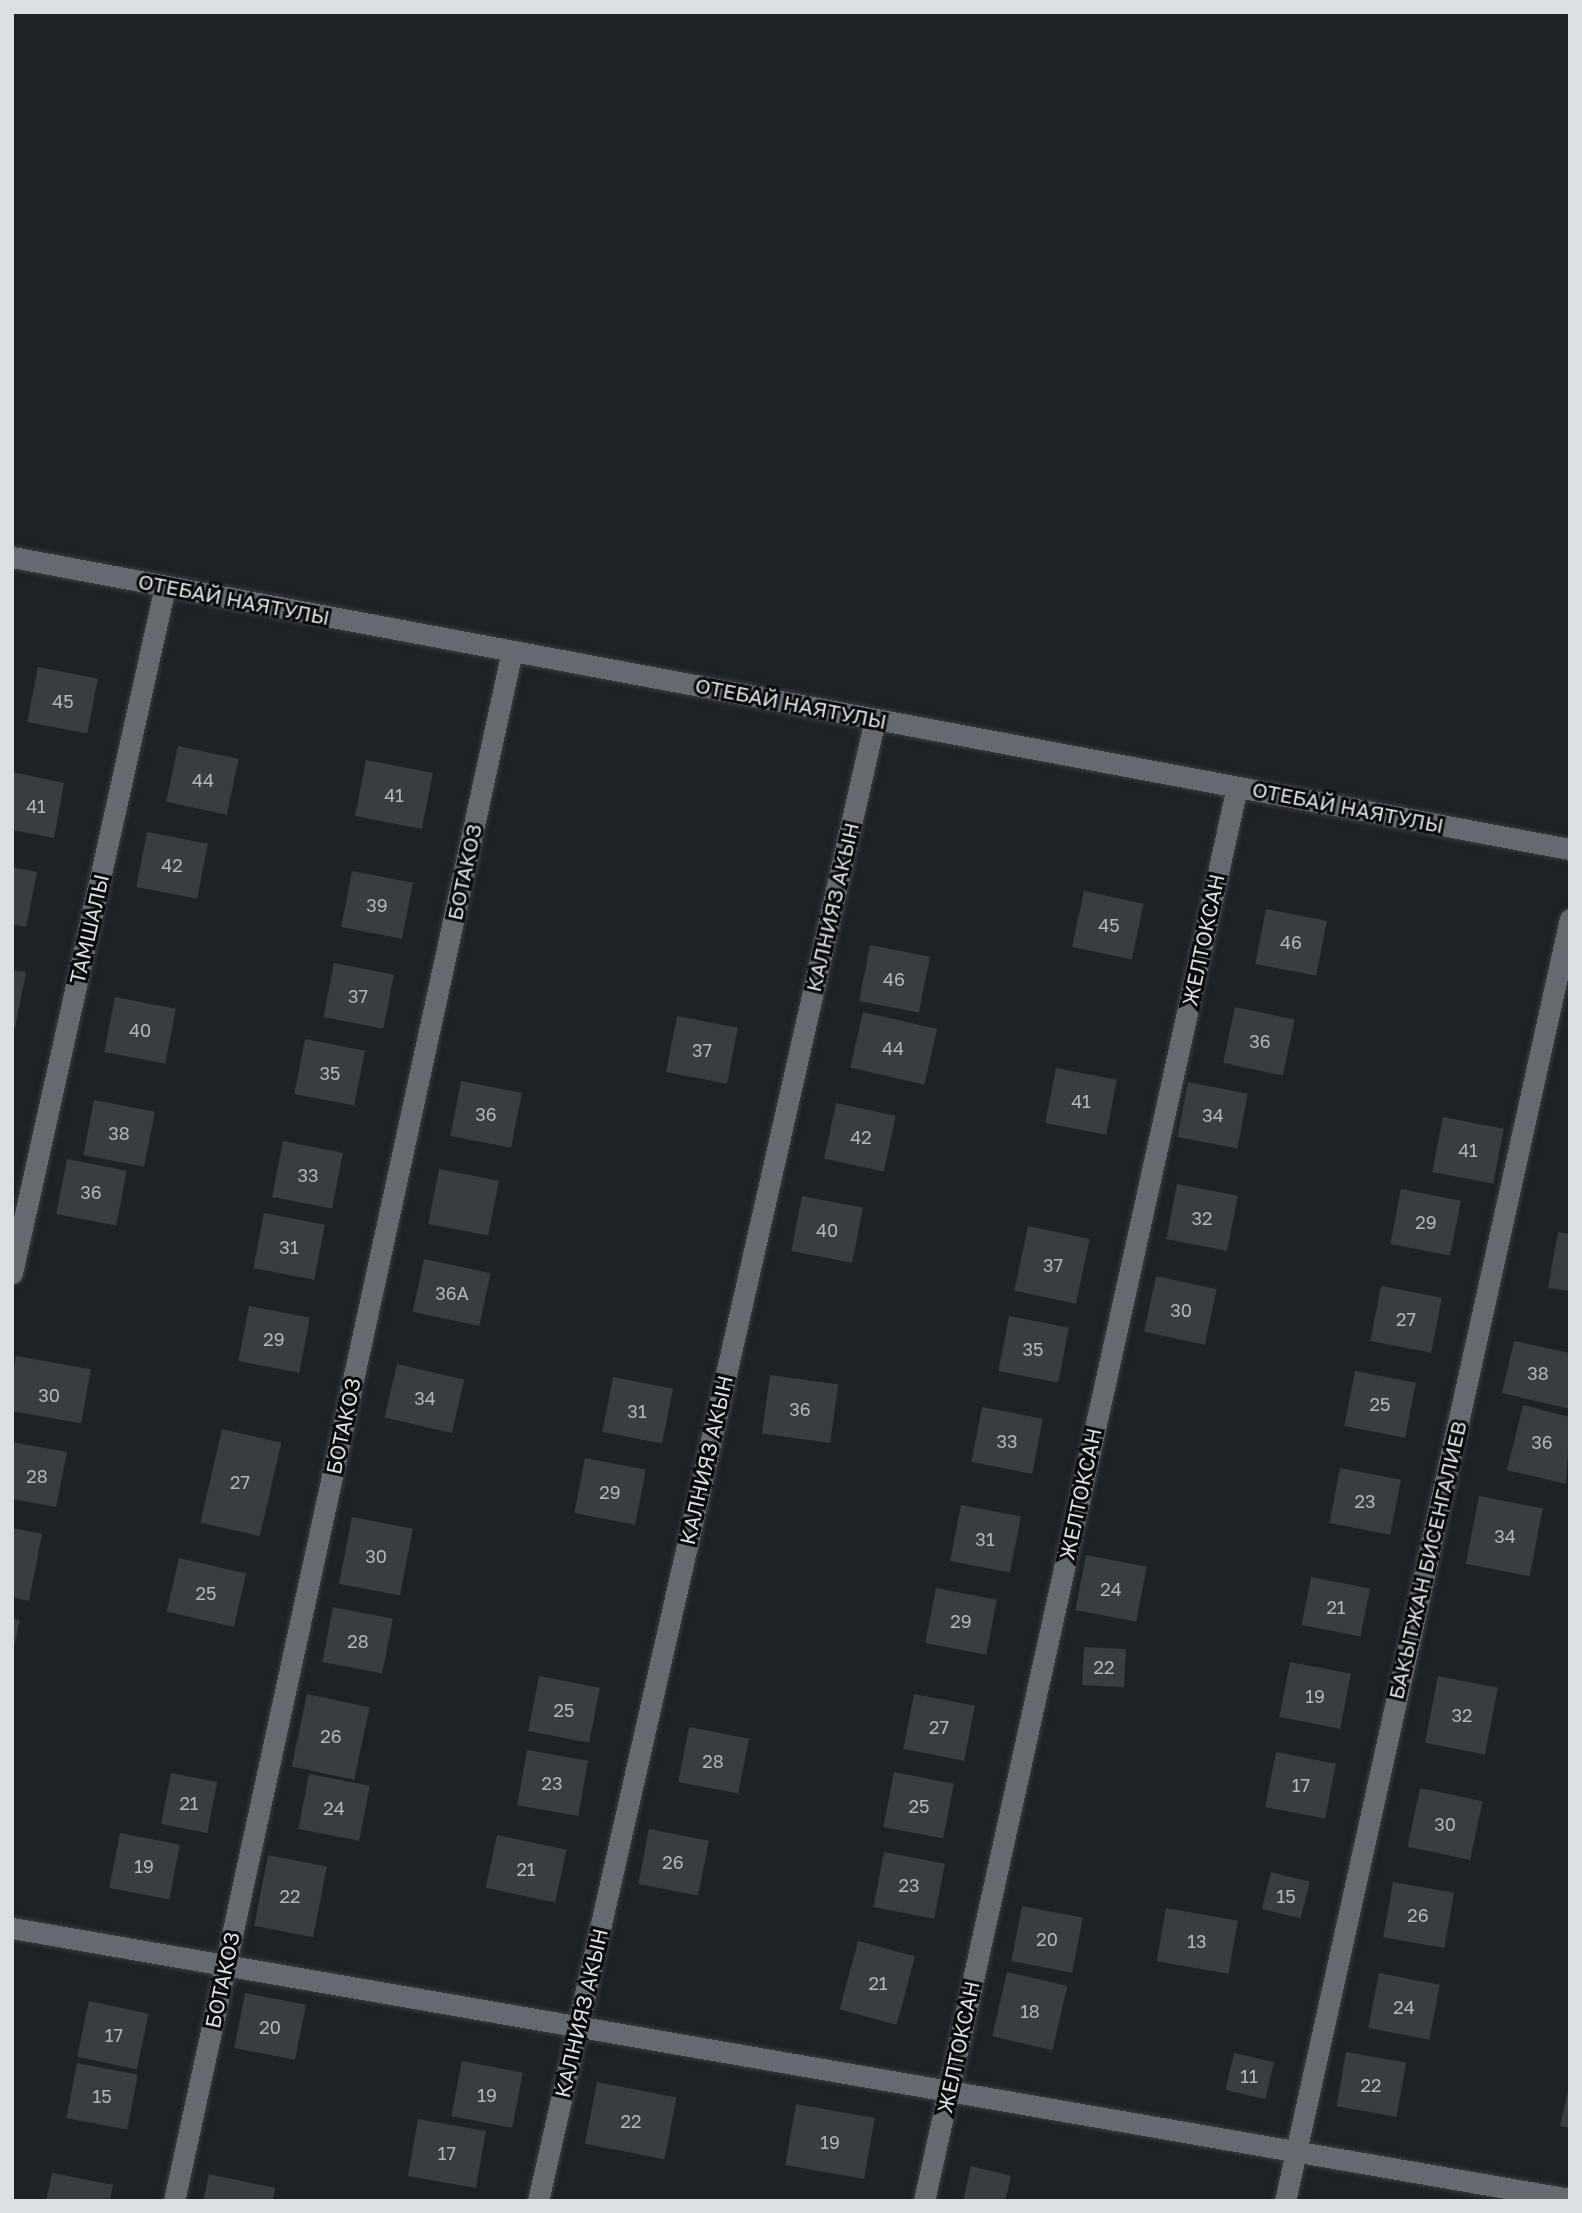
<!DOCTYPE html>
<html>
<head>
<meta charset="utf-8">
<style>
	body { margin:0 }
	#map { position:relative; width:1582px; height:2213px; overflow:hidden; background:#1d2227; font-family:"Golos Text",sans-serif }
	div>[style] { position:absolute }
	.building>* { inset:0; background:#383d42; transform-origin:0 0 }
	.roads { filter:drop-shadow(0 0 2px #3a3e42) drop-shadow(0 0 2px #3a3e42) }
	.minor>* { height:21px; margin:-10.5px; padding:0 10.5px; transform-origin:10.5px; border-radius:10.5px; background:#646a70 }
	span { translate:-50% -50%; white-space:nowrap; text-align:center; line-height:1.15; -webkit-text-stroke:6px #090b0d; paint-order:stroke }
	.number-label { font-size:18px; color:#b2b6ba }
	.number-label span { -webkit-text-stroke-width:0 }
	.street-label { font-size:21px; color:#dbdfe2 }
	.frame { position:absolute; inset:0; border:14px solid #dbdfe2; pointer-events:none }
</style>
</head>
<body>
<div id="map">
	<div class="building">
		<div style="left:38px;top:667px;width:61px;height:56px;rotate:11deg"></div>
		<div style="left:178px;top:746px;width:62px;height:57px;rotate:12deg"></div>
		<div style="left:366px;top:760px;width:68px;height:57px;rotate:11deg"></div>
		<div style="clip-path:polygon(12px 772px,64px 783px,54px 838px,12px 830px)"></div>
		<div style="left:147px;top:832px;width:62px;height:56px;rotate:11deg"></div>
		<div style="clip-path:polygon(12px 867px,37px 872px,26px 927px,12px 924px)"></div>
		<div style="left:352px;top:871px;width:62px;height:57px;rotate:11deg"></div>
		<div style="left:1084px;top:891px;width:61px;height:57px;rotate:12deg"></div>
		<div style="left:1266px;top:909px;width:62px;height:56px;rotate:11deg"></div>
		<div style="left:870px;top:945px;width:61px;height:57px;rotate:11deg"></div>
		<div style="left:334px;top:963px;width:61px;height:55px;rotate:11deg"></div>
		<div style="clip-path:polygon(12px 970px,26px 972px,15px 1028px,12px 1027px)"></div>
		<div style="left:115px;top:997px;width:62px;height:56px;rotate:11deg"></div>
		<div style="left:1235px;top:1007px;width:61px;height:57px;rotate:12deg"></div>
		<div style="left:863px;top:1012px;width:76px;height:57px;rotate:13deg"></div>
		<div style="left:677px;top:1016px;width:62px;height:57px;rotate:11deg"></div>
		<div style="left:305px;top:1039px;width:61px;height:56px;rotate:11deg"></div>
		<div style="left:1056px;top:1068px;width:62px;height:56px;rotate:11deg"></div>
		<div style="left:461px;top:1081px;width:62px;height:56px;rotate:11deg"></div>
		<div style="left:1188px;top:1082px;width:61px;height:56px;rotate:11deg"></div>
		<div style="left:94px;top:1100px;width:62px;height:56px;rotate:11deg"></div>
		<div style="left:836px;top:1103px;width:61px;height:57px;rotate:12deg"></div>
		<div style="left:1443px;top:1117px;width:62px;height:56px;rotate:11deg"></div>
		<div style="left:283px;top:1141px;width:61px;height:57px;rotate:11deg"></div>
		<div style="left:67px;top:1159px;width:61px;height:56px;rotate:11deg"></div>
		<div style="left:439px;top:1169px;width:61px;height:56px;rotate:11deg"></div>
		<div style="left:1177px;top:1184px;width:62px;height:56px;rotate:11deg"></div>
		<div style="left:1401px;top:1189px;width:61px;height:56px;rotate:11deg"></div>
		<div style="left:802px;top:1196px;width:62px;height:56px;rotate:11deg"></div>
		<div style="left:264px;top:1213px;width:62px;height:56px;rotate:11deg"></div>
		<div style="left:1028px;top:1226px;width:63px;height:66px;rotate:12deg"></div>
		<div style="clip-path:polygon(1558px 1232px,1570px 1234px,1570px 1291px,1548px 1288px)"></div>
		<div style="left:424px;top:1259px;width:68px;height:54px;rotate:12deg"></div>
		<div style="left:1156px;top:1276px;width:62px;height:57px;rotate:12deg"></div>
		<div style="left:1381px;top:1286px;width:62px;height:56px;rotate:11deg"></div>
		<div style="left:249px;top:1306px;width:62px;height:56px;rotate:11deg"></div>
		<div style="left:1009px;top:1316px;width:61px;height:56px;rotate:11deg"></div>
		<div style="clip-path:polygon(1514px 1341px,1570px 1353px,1570px 1409px,1502px 1393px)"></div>
		<div style="left:16px;top:1356px;width:76px;height:55px;rotate:10deg"></div>
		<div style="left:397px;top:1364px;width:69px;height:55px;rotate:13deg"></div>
		<div style="left:1355px;top:1371px;width:62px;height:56px;rotate:11deg"></div>
		<div style="left:770px;top:1375px;width:69px;height:59px;rotate:8deg"></div>
		<div style="left:613px;top:1377px;width:61px;height:56px;rotate:11deg"></div>
		<div style="clip-path:polygon(1523px 1405px,1570px 1417px,1566px 1484px,1507px 1470px)"></div>
		<div style="left:982px;top:1407px;width:62px;height:56px;rotate:11deg"></div>
		<div style="left:222px;top:1429px;width:61px;height:96px;rotate:13deg"></div>
		<div style="clip-path:polygon(12px 1442px,67px 1452px,56px 1507px,12px 1499px)"></div>
		<div style="left:585px;top:1458px;width:62px;height:56px;rotate:11deg"></div>
		<div style="left:1340px;top:1468px;width:62px;height:56px;rotate:11deg"></div>
		<div style="left:1479px;top:1496px;width:65px;height:69px;rotate:11deg"></div>
		<div style="left:961px;top:1505px;width:61px;height:57px;rotate:11deg"></div>
		<div style="left:352px;top:1517px;width:62px;height:68px;rotate:11deg"></div>
		<div style="clip-path:polygon(12px 1528px,42px 1534px,29px 1601px,12px 1597px)"></div>
		<div style="left:1086px;top:1555px;width:62px;height:56px;rotate:11deg"></div>
		<div style="left:179px;top:1558px;width:69px;height:55px;rotate:13deg"></div>
		<div style="left:1311px;top:1577px;width:60px;height:49px;rotate:11deg"></div>
		<div style="left:936px;top:1588px;width:62px;height:56px;rotate:11deg"></div>
		<div style="left:333px;top:1607px;width:61px;height:56px;rotate:11deg"></div>
		<div style="clip-path:polygon(12px 1619px,20px 1620px,13px 1651px,12px 1651px)"></div>
		<div style="left:1084px;top:1647px;width:42px;height:38px;rotate:3deg"></div>
		<div style="left:1290px;top:1662px;width:62px;height:56px;rotate:11deg"></div>
		<div style="left:539px;top:1676px;width:62px;height:56px;rotate:11deg"></div>
		<div style="left:1438px;top:1676px;width:61px;height:68px;rotate:11deg"></div>
		<div style="left:307px;top:1694px;width:64px;height:74px;rotate:12deg"></div>
		<div style="left:914px;top:1694px;width:62px;height:56px;rotate:11deg"></div>
		<div style="left:689px;top:1727px;width:61px;height:56px;rotate:11deg"></div>
		<div style="left:527px;top:1750px;width:62px;height:56px;rotate:10deg"></div>
		<div style="left:1276px;top:1752px;width:61px;height:56px;rotate:11deg"></div>
		<div style="left:894px;top:1772px;width:61px;height:56px;rotate:11deg"></div>
		<div style="left:171px;top:1773px;width:47px;height:52px;rotate:11deg"></div>
		<div style="left:309px;top:1774px;width:62px;height:56px;rotate:11deg"></div>
		<div style="left:1420px;top:1788px;width:64px;height:60px;rotate:12deg"></div>
		<div style="left:649px;top:1829px;width:61px;height:56px;rotate:11deg"></div>
		<div style="left:120px;top:1833px;width:61px;height:56px;rotate:11deg"></div>
		<div style="left:497px;top:1835px;width:71px;height:54px;rotate:12deg"></div>
		<div style="left:884px;top:1852px;width:62px;height:56px;rotate:11deg"></div>
		<div style="left:268px;top:1855px;width:60px;height:72px;rotate:11deg"></div>
		<div style="left:1271px;top:1872px;width:40px;height:38px;rotate:14deg"></div>
		<div style="left:1393px;top:1882px;width:62px;height:56px;rotate:10deg"></div>
		<div style="left:1022px;top:1906px;width:62px;height:56px;rotate:11deg"></div>
		<div style="left:1166px;top:1908px;width:73px;height:54px;rotate:10deg"></div>
		<div style="left:858px;top:1941px;width:59px;height:71px;rotate:15deg"></div>
		<div style="left:1007px;top:1972px;width:62px;height:66px;rotate:13deg"></div>
		<div style="left:1379px;top:1973px;width:62px;height:56px;rotate:11deg"></div>
		<div style="left:245px;top:1993px;width:62px;height:56px;rotate:11deg"></div>
		<div style="left:89px;top:2001px;width:61px;height:57px;rotate:12deg"></div>
		<div style="left:1346px;top:2052px;width:61px;height:55px;rotate:10deg"></div>
		<div style="left:1234px;top:2053px;width:41px;height:38px;rotate:13deg"></div>
		<div style="left:462px;top:2061px;width:62px;height:56px;rotate:11deg"></div>
		<div style="left:77px;top:2063px;width:62px;height:56px;rotate:11deg"></div>
		<div style="left:597px;top:2082px;width:81px;height:63px;rotate:11deg"></div>
		<div style="clip-path:polygon(1570px 2082px,1570px 2128px,1560px 2126px)"></div>
		<div style="left:796px;top:2104px;width:80px;height:62px;rotate:10deg"></div>
		<div style="left:418px;top:2119px;width:69px;height:58px;rotate:10deg"></div>
		<div style="clip-path:polygon(971px 2166px,1011px 2176px,1005px 2201px,963px 2201px)"></div>
		<div style="clip-path:polygon(52px 2173px,113px 2185px,110px 2201px,46px 2201px)"></div>
		<div style="clip-path:polygon(209px 2174px,275px 2188px,273px 2201px,203px 2201px)"></div>
	</div>
	<div class="roads">
		<div class="minor">
			<div style="left:12px;top:557px;width:1585px;rotate:10.62deg"></div>
			<div style="left:12px;top:1273px;width:704px;rotate:-77.44deg"></div>
			<div style="left:12px;top:1928px;width:1581px;rotate:9.87deg"></div>
			<div style="left:174px;top:2201px;width:1586px;rotate:-77.7deg"></div>
			<div style="left:538px;top:2201px;width:1520px;rotate:-77.19deg"></div>
			<div style="left:924px;top:2201px;width:1448px;rotate:-77.52deg"></div>
			<div style="left:1285px;top:2201px;width:1313px;rotate:-77.47deg"></div>
		</div>
	</div>
	<div class="number-label">
		<span style="left:63px;top:701px">45</span>
		<span style="left:203px;top:780px">44</span>
		<span style="left:394px;top:795px">41</span>
		<span style="left:36px;top:806px">41</span>
		<span style="left:172px;top:865px">42</span>
		<span style="left:377px;top:905px">39</span>
		<span style="left:1109px;top:925px">45</span>
		<span style="left:1291px;top:942px">46</span>
		<span style="left:894px;top:979px">46</span>
		<span style="left:358px;top:996px">37</span>
		<span style="left:140px;top:1030px">40</span>
		<span style="left:1260px;top:1041px">36</span>
		<span style="left:893px;top:1048px">44</span>
		<span style="left:702px;top:1050px">37</span>
		<span style="left:330px;top:1073px">35</span>
		<span style="left:1081px;top:1101px">41</span>
		<span style="left:486px;top:1114px">36</span>
		<span style="left:1213px;top:1115px">34</span>
		<span style="left:119px;top:1133px">38</span>
		<span style="left:861px;top:1137px">42</span>
		<span style="left:1468px;top:1150px">41</span>
		<span style="left:308px;top:1175px">33</span>
		<span style="left:91px;top:1192px">36</span>
		<span style="left:1202px;top:1218px">32</span>
		<span style="left:1426px;top:1222px">29</span>
		<span style="left:827px;top:1230px">40</span>
		<span style="left:289px;top:1247px">31</span>
		<span style="left:1053px;top:1265px">37</span>
		<span style="left:452px;top:1293px">36А</span>
		<span style="left:1181px;top:1310px">30</span>
		<span style="left:1406px;top:1319px">27</span>
		<span style="left:274px;top:1339px">29</span>
		<span style="left:1033px;top:1349px">35</span>
		<span style="left:1538px;top:1373px">38</span>
		<span style="left:49px;top:1395px">30</span>
		<span style="left:425px;top:1398px">34</span>
		<span style="left:1380px;top:1404px">25</span>
		<span style="left:800px;top:1409px">36</span>
		<span style="left:637px;top:1411px">31</span>
		<span style="left:1007px;top:1441px">33</span>
		<span style="left:1542px;top:1442px">36</span>
		<span style="left:37px;top:1476px">28</span>
		<span style="left:240px;top:1482px">27</span>
		<span style="left:610px;top:1492px">29</span>
		<span style="left:1365px;top:1501px">23</span>
		<span style="left:1505px;top:1536px">34</span>
		<span style="left:985px;top:1539px">31</span>
		<span style="left:376px;top:1556px">30</span>
		<span style="left:1111px;top:1589px">24</span>
		<span style="left:206px;top:1593px">25</span>
		<span style="left:1336px;top:1607px">21</span>
		<span style="left:961px;top:1621px">29</span>
		<span style="left:358px;top:1641px">28</span>
		<span style="left:1104px;top:1667px">22</span>
		<span style="left:1315px;top:1696px">19</span>
		<span style="left:564px;top:1710px">25</span>
		<span style="left:1462px;top:1715px">32</span>
		<span style="left:939px;top:1727px">27</span>
		<span style="left:331px;top:1736px">26</span>
		<span style="left:713px;top:1761px">28</span>
		<span style="left:552px;top:1783px">23</span>
		<span style="left:1301px;top:1785px">17</span>
		<span style="left:189px;top:1803px">21</span>
		<span style="left:919px;top:1806px">25</span>
		<span style="left:334px;top:1808px">24</span>
		<span style="left:1445px;top:1824px">30</span>
		<span style="left:673px;top:1862px">26</span>
		<span style="left:144px;top:1866px">19</span>
		<span style="left:526px;top:1869px">21</span>
		<span style="left:909px;top:1885px">23</span>
		<span style="left:290px;top:1896px">22</span>
		<span style="left:1286px;top:1896px">15</span>
		<span style="left:1418px;top:1915px">26</span>
		<span style="left:1047px;top:1939px">20</span>
		<span style="left:1197px;top:1941px">13</span>
		<span style="left:878px;top:1983px">21</span>
		<span style="left:1404px;top:2007px">24</span>
		<span style="left:1030px;top:2011px">18</span>
		<span style="left:270px;top:2027px">20</span>
		<span style="left:114px;top:2035px">17</span>
		<span style="left:1249px;top:2076px">11</span>
		<span style="left:1371px;top:2085px">22</span>
		<span style="left:487px;top:2095px">19</span>
		<span style="left:102px;top:2096px">15</span>
		<span style="left:631px;top:2121px">22</span>
		<span style="left:830px;top:2142px">19</span>
		<span style="left:447px;top:2153px">17</span>
	</div>
	<div class="street-label">
		<span style="left:234px;top:599px;rotate:11deg">ОТЕБАЙ НАЯТУЛЫ</span>
		<span style="left:791px;top:703px;rotate:11deg">ОТЕБАЙ НАЯТУЛЫ</span>
		<span style="left:1348px;top:807px;rotate:11deg">ОТЕБАЙ НАЯТУЛЫ</span>
		<span style="left:464px;top:872px;rotate:-78deg">БОТАКОЗ</span>
		<span style="left:832px;top:907px;rotate:-77deg">КАЛНИЯЗ АКЫН</span>
		<span style="left:89px;top:929px;rotate:-77deg">ТАМШАЛЫ</span>
		<span style="left:1203px;top:940px;rotate:-78deg">ЖЕЛТОКСАН</span>
		<span style="left:343px;top:1426px;rotate:-78deg">БОТАКОЗ</span>
		<span style="left:706px;top:1460px;rotate:-77deg">КАЛНИЯЗ АКЫН</span>
		<span style="left:1080px;top:1494px;rotate:-78deg">ЖЕЛТОКСАН</span>
		<span style="left:1427px;top:1560px;rotate:-77deg">БАКЫТЖАН БИСЕНГАЛИЕВ</span>
		<span style="left:222px;top:1980px;rotate:-78deg">БОТАКОЗ</span>
		<span style="left:581px;top:2013px;rotate:-77deg">КАЛНИЯЗ АКЫН</span>
		<span style="left:958px;top:2047px;rotate:-78deg">ЖЕЛТОКСАН</span>
	</div>
	<div class="frame"></div>
</div>
</body>
</html>
